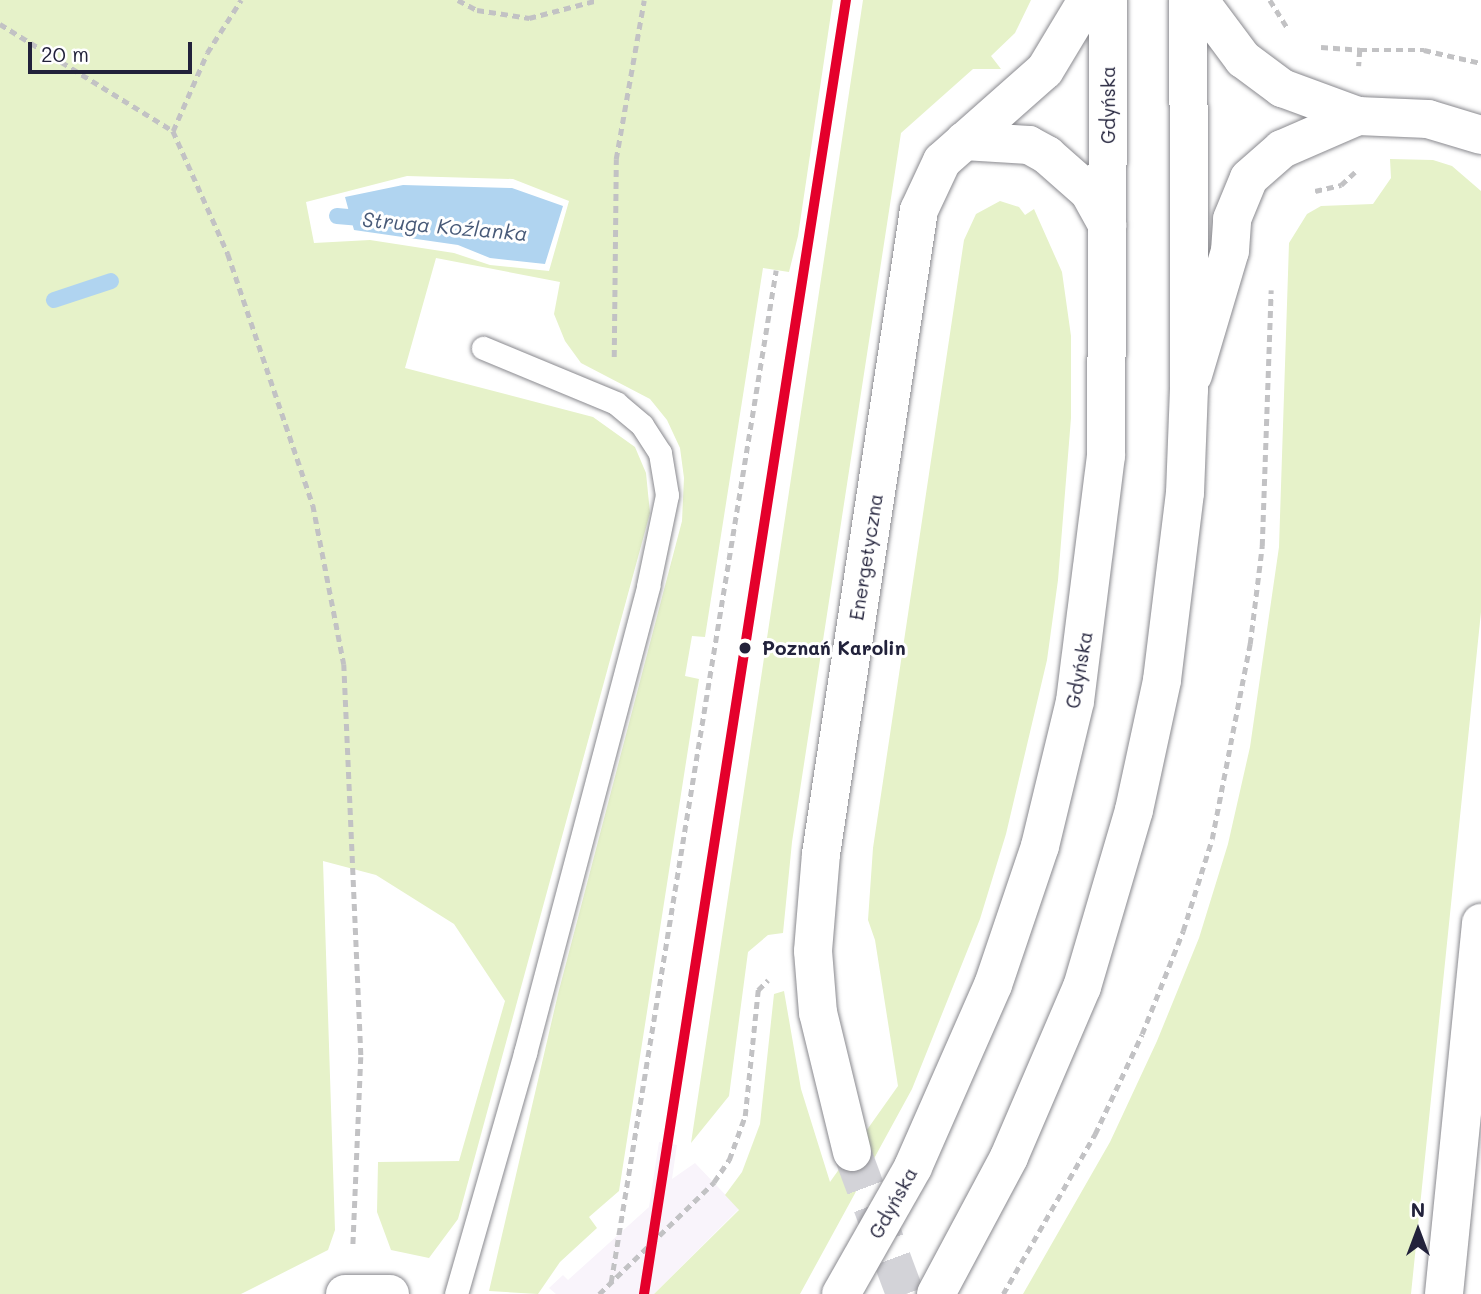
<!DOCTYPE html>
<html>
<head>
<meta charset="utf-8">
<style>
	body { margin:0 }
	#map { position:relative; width:1481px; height:1294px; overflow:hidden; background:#fff; font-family:Mali,sans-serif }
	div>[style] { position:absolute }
	.built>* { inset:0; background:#f9f4fb }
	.green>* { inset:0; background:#e6f2c9 }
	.water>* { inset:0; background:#b0d4f0 }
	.stream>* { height:16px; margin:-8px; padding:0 8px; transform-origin:8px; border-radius:8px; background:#b0d4f0 }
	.minor-tunnel>* { height:38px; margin-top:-19px; transform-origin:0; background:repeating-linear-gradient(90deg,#d3d3d8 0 38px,transparent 0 57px) }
	.path>* { height:4.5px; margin-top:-2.25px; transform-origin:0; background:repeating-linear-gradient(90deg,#c2c2c4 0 7px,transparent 0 12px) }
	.roads { filter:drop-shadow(0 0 2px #8a8a8f) drop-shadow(0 0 2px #8a8a8f) }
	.service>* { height:23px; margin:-11.5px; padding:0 11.5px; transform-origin:11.5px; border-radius:11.5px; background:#fff }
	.minor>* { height:38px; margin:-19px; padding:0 19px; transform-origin:19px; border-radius:19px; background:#fff }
	.secondary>* { height:38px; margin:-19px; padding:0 19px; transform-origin:19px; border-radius:19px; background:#fff }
	.rail-1>* { height:10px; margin:-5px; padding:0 5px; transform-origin:5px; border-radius:5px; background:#e4002b }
	.dots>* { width:19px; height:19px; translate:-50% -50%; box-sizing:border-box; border:4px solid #fff; border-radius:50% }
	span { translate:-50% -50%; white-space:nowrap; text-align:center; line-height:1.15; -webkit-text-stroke:6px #fff; paint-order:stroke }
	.street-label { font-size:19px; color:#22223b }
	.stop-label { font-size:19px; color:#22223b; font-weight:700 }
	.left { translate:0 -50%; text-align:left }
	.water-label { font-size:21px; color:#485a78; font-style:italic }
	.north { position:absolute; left:1383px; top:1196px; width:70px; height:70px; -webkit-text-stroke:5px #fff; paint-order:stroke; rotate:0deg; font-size:19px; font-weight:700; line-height:28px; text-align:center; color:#22223b }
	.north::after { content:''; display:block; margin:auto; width:24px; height:32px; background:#22223b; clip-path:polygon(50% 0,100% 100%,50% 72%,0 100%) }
	.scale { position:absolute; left:28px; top:42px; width:164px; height:32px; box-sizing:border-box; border:4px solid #22223b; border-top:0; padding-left:9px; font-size:21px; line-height:24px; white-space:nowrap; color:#22223b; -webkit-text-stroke:5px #fff; paint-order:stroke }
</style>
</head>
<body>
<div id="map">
	<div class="built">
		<div style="clip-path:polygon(659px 1142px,677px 1145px,672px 1179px,695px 1163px,739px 1209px,654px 1294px,556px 1294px,549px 1288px,563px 1275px,568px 1280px,649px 1207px)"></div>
	</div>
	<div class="green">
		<div style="clip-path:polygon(evenodd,0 0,833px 0,798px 236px,789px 272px,763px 268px,705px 637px,692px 636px,685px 676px,699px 679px,619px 1191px,589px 1217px,597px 1228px,560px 1262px,538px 1294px,489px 1291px,558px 994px,682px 521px,684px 478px,680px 448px,667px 420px,650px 399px,581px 363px,565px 341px,554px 314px,560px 282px,436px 258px,405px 368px,593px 417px,635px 447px,646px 473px,650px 513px,458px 1219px,429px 1258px,391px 1250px,377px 1212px,378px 1162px,459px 1161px,505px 1001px,454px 924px,376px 875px,323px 861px,335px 1230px,328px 1250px,241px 1294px,0 1294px,0 0,407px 176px,513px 179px,569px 201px,549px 271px,490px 265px,454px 253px,370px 240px,314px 243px,306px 202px,407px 176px)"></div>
		<div style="clip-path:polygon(863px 0,1031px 0,1015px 33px,991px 56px,1001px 69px,973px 69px,901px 133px,792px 842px,783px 933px,768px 935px,748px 952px,729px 1096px,691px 1143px)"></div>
		<div style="clip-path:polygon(1390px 159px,1433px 160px,1452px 166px,1481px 191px,1481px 612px,1411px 1294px,1023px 1294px,1110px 1142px,1157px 1041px,1199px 938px,1228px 844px,1250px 747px,1279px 547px,1289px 243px,1307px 214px,1321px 206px,1373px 204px,1391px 178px)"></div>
		<div style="clip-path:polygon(1000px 201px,1019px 207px,1025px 215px,1034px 209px,1062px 272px,1071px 336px,1071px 418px,1058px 580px,1047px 660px,1006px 834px,980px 919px,912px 1089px,800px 1294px,654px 1294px,739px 1210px,725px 1195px,742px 1172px,760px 1124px,774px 994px,784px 991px,801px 1089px,830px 1182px,898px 1086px,875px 940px,868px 920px,873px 848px,964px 240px,976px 214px)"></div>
	</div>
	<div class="water">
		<div style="clip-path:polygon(403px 185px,512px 188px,563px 206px,545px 264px,490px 258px,458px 245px,354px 230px,345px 197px)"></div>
	</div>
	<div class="stream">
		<div style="left:337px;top:216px;width:33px;rotate:5deg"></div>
		<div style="left:54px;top:300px;width:60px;rotate:-18.4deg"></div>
	</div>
	<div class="minor-tunnel">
		<div style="left:852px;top:1152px;width:152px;rotate:69.5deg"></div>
	</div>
	<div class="path">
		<div style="left:458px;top:0;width:21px;rotate:28deg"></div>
		<div style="left:477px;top:10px;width:53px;rotate:8.7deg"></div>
		<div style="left:529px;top:18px;width:71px;rotate:-14.6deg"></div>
		<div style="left:1270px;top:0;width:32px;rotate:58deg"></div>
		<div style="left:0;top:24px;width:203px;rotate:31.7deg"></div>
		<div style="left:173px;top:131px;width:135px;rotate:65.9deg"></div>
		<div style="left:228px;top:254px;width:265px;rotate:71.3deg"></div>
		<div style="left:313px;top:505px;width:162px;rotate:79deg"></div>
		<div style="left:344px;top:664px;width:393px;rotate:87.5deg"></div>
		<div style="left:361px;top:1057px;width:188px;rotate:92.4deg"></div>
		<div style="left:1321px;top:47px;width:39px;rotate:4deg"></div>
		<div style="left:1360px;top:50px;width:16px;rotate:94deg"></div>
		<div style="left:1360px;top:50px;width:64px"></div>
		<div style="left:1424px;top:50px;width:58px;rotate:12.8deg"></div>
		<div style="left:173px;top:131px;width:85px;rotate:-66.4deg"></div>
		<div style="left:207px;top:53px;width:63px;rotate:-57.3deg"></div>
		<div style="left:1315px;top:191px;width:27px;rotate:-13deg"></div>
		<div style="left:1341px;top:185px;width:19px;rotate:-43deg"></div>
		<div style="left:614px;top:357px;width:198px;rotate:-89.4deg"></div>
		<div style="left:616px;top:159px;width:161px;rotate:-80deg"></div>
		<div style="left:611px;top:1282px;width:1025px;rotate:-80.74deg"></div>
		<div style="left:599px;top:1294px;width:161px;rotate:-44.2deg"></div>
		<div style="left:714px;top:1182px;width:27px;rotate:-56deg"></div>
		<div style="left:729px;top:1160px;width:47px;rotate:-70deg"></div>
		<div style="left:745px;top:1116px;width:127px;rotate:-84.1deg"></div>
		<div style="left:758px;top:990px;width:14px;rotate:-45deg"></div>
		<div style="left:1003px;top:1294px;width:185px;rotate:-60.1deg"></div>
		<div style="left:1095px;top:1134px;width:110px;rotate:-64.8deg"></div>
		<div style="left:1142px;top:1034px;width:111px;rotate:-68.3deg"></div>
		<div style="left:1183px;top:931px;width:96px;rotate:-72.5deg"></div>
		<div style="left:1212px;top:839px;width:199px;rotate:-79deg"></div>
		<div style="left:1250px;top:644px;width:99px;rotate:-83deg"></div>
		<div style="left:1262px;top:546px;width:256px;rotate:-88deg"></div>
	</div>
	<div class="roads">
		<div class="service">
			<div style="left:456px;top:1294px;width:251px;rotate:-74deg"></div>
			<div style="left:525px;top:1053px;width:483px;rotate:-75.2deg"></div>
			<div style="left:648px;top:586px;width:93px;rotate:-78.2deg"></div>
			<div style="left:667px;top:495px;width:43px;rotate:-99.5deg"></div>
			<div style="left:660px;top:453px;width:33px;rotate:-123deg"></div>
			<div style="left:642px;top:425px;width:34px;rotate:-140deg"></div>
			<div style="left:616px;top:403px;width:144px;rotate:-157.5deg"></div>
		</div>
		<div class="minor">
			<div style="left:1199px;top:0;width:74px;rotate:53.3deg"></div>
			<div style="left:1243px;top:59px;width:49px;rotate:36.6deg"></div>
			<div style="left:1282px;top:88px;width:81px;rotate:20.2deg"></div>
			<div style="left:1358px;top:116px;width:70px;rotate:2.5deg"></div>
			<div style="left:1428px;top:119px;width:55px;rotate:16.8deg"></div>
			<div style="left:964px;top:141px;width:65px;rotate:3.5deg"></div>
			<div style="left:1029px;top:145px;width:21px;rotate:29deg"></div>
			<div style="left:1047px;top:155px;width:56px;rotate:41.4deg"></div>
			<div style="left:1089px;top:192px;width:38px;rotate:61deg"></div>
			<div style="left:1193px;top:375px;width:129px;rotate:-73.4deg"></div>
			<div style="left:1230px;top:251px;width:32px;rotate:-86deg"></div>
			<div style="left:1232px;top:219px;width:44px;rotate:-67.5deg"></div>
			<div style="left:1249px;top:178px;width:44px;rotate:-41.3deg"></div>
			<div style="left:1282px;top:149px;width:83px;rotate:-23.5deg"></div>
			<div style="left:852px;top:1152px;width:143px;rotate:-103.7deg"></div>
			<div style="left:818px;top:1013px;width:62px;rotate:-94.6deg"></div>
			<div style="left:813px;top:951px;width:97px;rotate:-85.3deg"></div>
			<div style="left:821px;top:854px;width:651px;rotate:-81.35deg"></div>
			<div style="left:919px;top:210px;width:54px;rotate:-64.9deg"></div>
			<div style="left:942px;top:161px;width:137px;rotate:-41.5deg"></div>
			<div style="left:1045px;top:70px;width:82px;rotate:-59deg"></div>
			<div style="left:345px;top:1294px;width:45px"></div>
			<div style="left:1444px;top:1294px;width:373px;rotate:-84.3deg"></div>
		</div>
		<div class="secondary">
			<div style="left:841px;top:1294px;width:146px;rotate:-60.4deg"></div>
			<div style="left:913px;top:1167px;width:199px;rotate:-66.3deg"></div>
			<div style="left:993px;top:985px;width:147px;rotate:-71.3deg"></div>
			<div style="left:1040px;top:846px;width:149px;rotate:-76.4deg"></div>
			<div style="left:1075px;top:701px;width:247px;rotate:-82.8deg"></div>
			<div style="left:1106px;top:456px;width:456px;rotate:-89.7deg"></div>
			<div style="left:936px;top:1294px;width:155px;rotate:-61.9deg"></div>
			<div style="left:1009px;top:1157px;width:185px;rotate:-66.8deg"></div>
			<div style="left:1082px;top:987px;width:184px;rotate:-73.6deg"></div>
			<div style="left:1134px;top:810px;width:133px;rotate:-77.8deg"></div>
			<div style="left:1162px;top:680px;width:188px;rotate:-83deg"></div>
			<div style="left:1185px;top:493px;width:103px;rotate:-87.8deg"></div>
			<div style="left:1189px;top:390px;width:390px;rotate:-90.1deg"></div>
		</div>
	</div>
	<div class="rail-1">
		<div style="left:644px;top:1294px;width:1310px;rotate:-81.13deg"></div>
	</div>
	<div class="dots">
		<div style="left:745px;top:648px;background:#22223b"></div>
	</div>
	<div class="street-label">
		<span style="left:1108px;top:105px;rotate:-90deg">Gdyńska</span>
		<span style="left:866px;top:557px;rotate:-81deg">Energetyczna</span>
		<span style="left:1079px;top:670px;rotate:-80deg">Gdyńska</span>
		<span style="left:893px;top:1203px;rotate:-61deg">Gdyńska</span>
	</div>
	<div class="stop-label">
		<span class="left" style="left:762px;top:648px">Poznań Karolin</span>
	</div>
	<div class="water-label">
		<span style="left:445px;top:226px;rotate:5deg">Struga Koźlanka</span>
	</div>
	<div class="north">N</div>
	<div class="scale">20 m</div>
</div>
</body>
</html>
